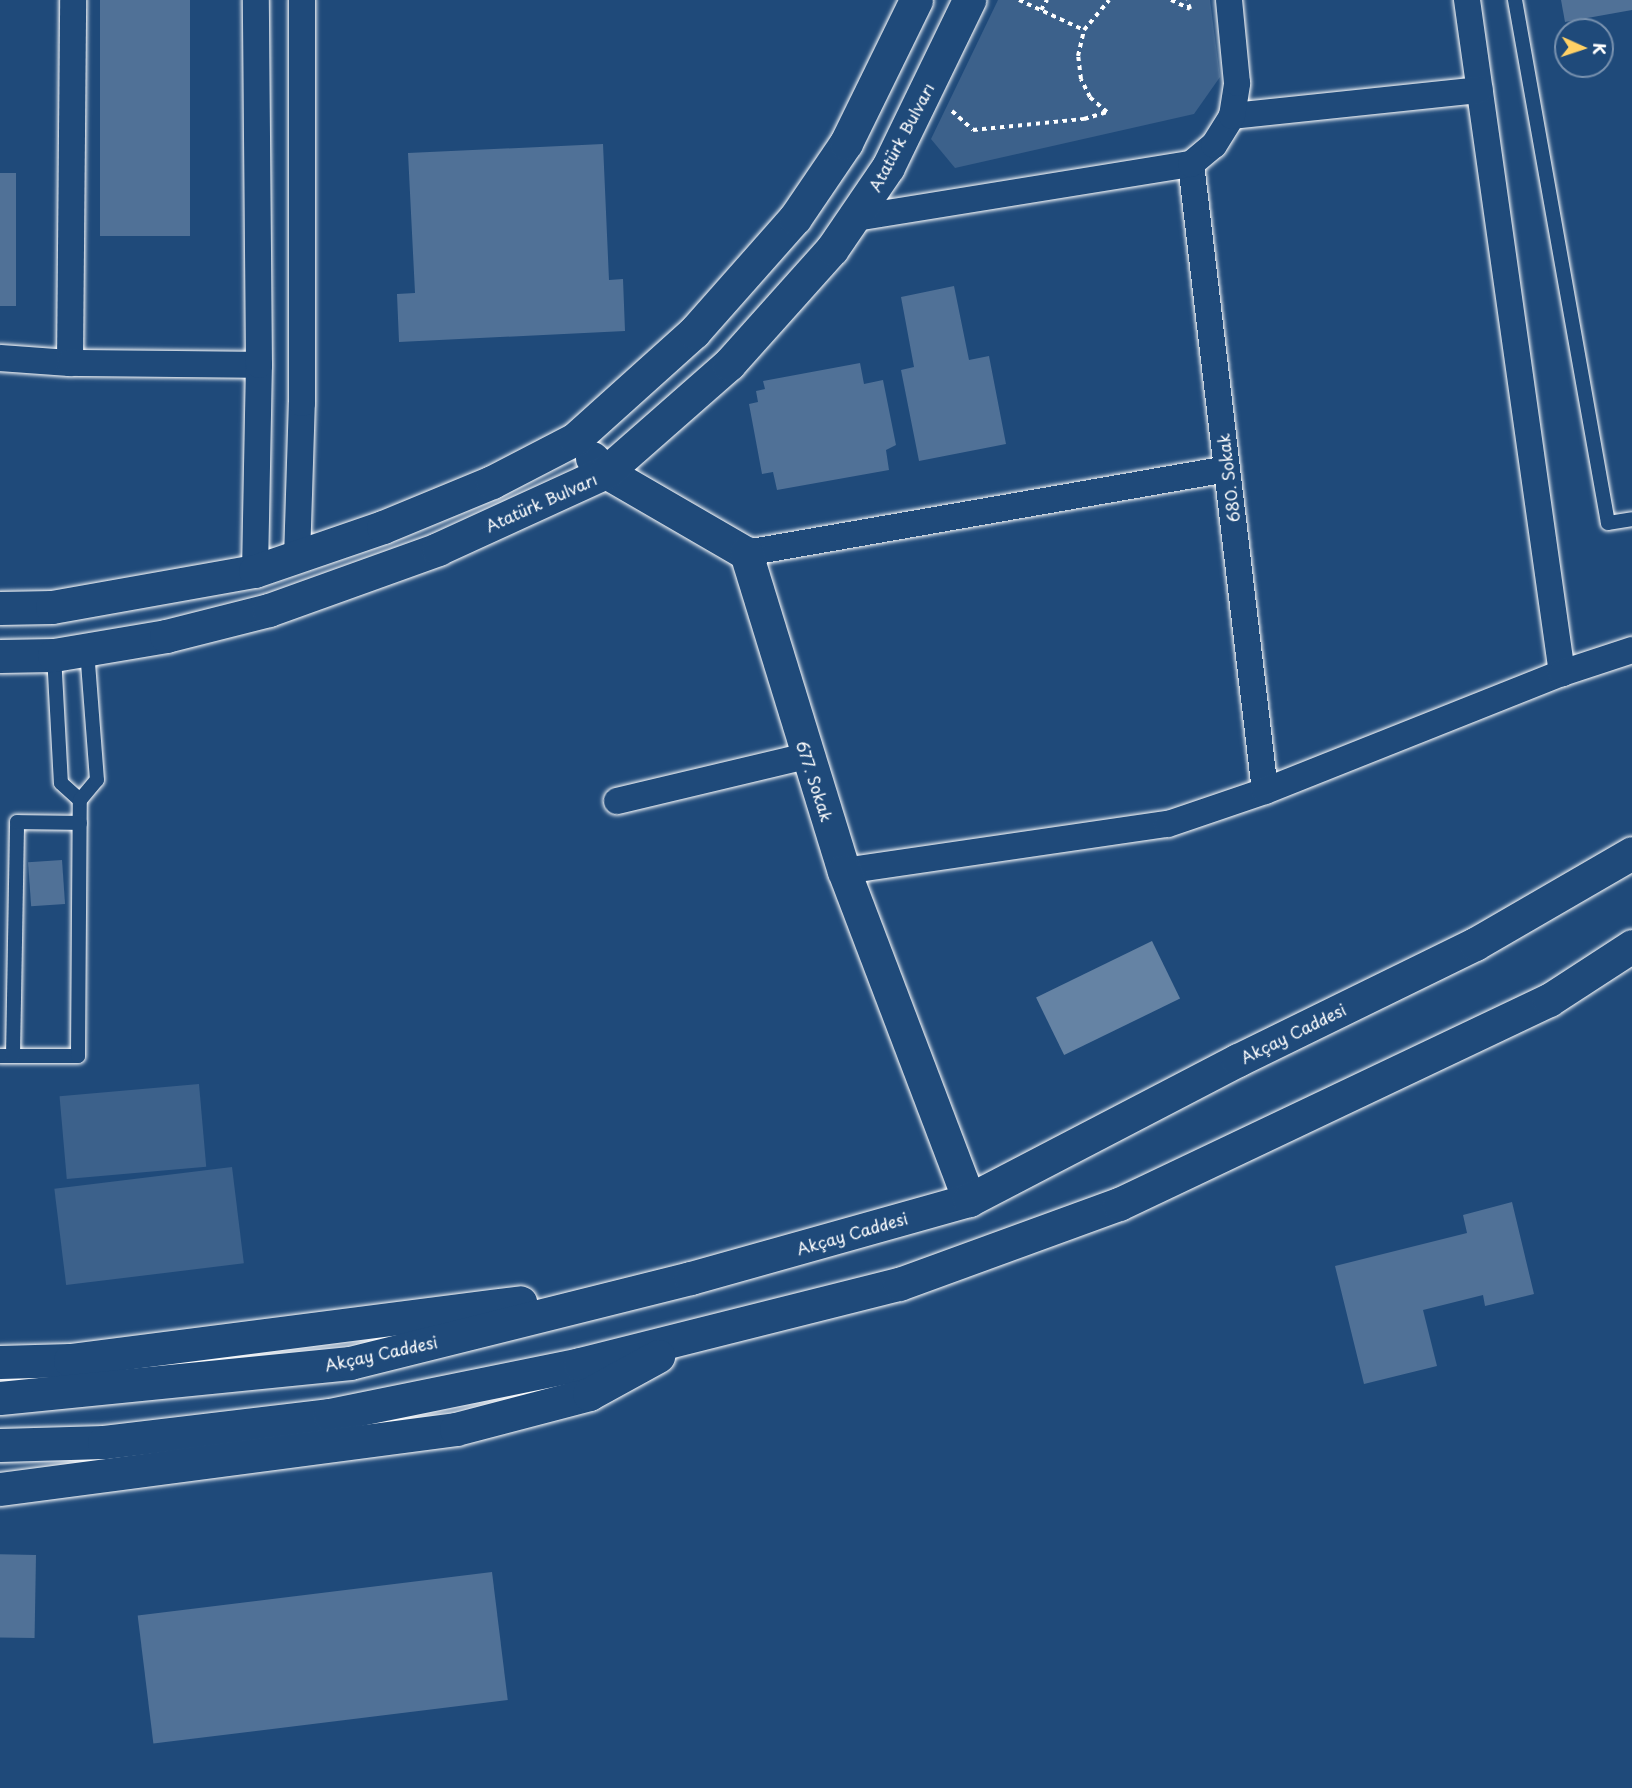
<!DOCTYPE html>
<html>
<head>
<meta charset="utf-8">
<style>
	body { margin:0 }
	#map { position:relative; width:1632px; height:1788px; overflow:hidden; background:#1f4a7a; font-family:"Playpen Sans",sans-serif }
	div>[style] { position:absolute }
	.green>* { inset:0; background:#3c618b; transform-origin:0 0 }
	.water>* { inset:0; background:#6583a4; transform-origin:0 0 }
	.building>* { inset:0; background:#507197; transform-origin:0 0 }
	.path>* { height:4px; margin-top:-2px; transform-origin:0; background:repeating-linear-gradient(90deg,#fff 0 4.5px,transparent 0 9px) }
	.roads { filter:drop-shadow(0 0 2px #fff) drop-shadow(0 0 2px #fff) }
	.service>* { height:14px; margin:-7px; padding:0 7px; transform-origin:7px; border-radius:7px; background:#1f4a7a }
	.minor>* { height:26px; margin:-13px; padding:0 13px; transform-origin:13px; border-radius:13px; background:#1f4a7a }
	.tertiary>* { height:33px; margin:-16.5px; padding:0 16.5px; transform-origin:16.5px; border-radius:16.5px; background:#1f4a7a }
	.trunk>* { height:33px; margin:-16.5px; padding:0 16.5px; transform-origin:16.5px; border-radius:16.5px; background:#1f4a7a }
	span { translate:-50% -50%; white-space:nowrap; text-align:center; line-height:1.15; -webkit-text-stroke:4.5px #1f4a7a; paint-order:stroke }
	.street-label { font-size:16px; color:#fff }
	.north { position:absolute; left:1554px; top:18px; width:60px; height:60px; box-sizing:border-box; background:#1f4a7a; border:2px solid #7992af; border-radius:50%; rotate:93deg; font-size:16px; font-weight:700; line-height:24px; text-align:center; color:#fff }
	.north::after { content:''; display:block; margin:auto; width:21px; height:27px; background:#ffd166; clip-path:polygon(50% 0,100% 100%,50% 72%,0 100%) }
</style>
</head>
<body>
<div id="map">
	<div class="green">
		<div style="clip-path:polygon(998px 0,1210px 0,1220px 77px,1194px 114px,955px 168px,931px 139px)"></div>
		<div style="left:199px;top:1084px;width:83px;height:140px;rotate:85deg"></div>
		<div style="left:232px;top:1167px;width:97px;height:179px;rotate:83deg"></div>
	</div>
	<div class="water">
		<div style="left:1152px;top:941px;width:64px;height:129px;rotate:64deg"></div>
	</div>
	<div class="building">
		<div style="left:100px;top:0;width:90px;height:236px"></div>
		<div style="clip-path:polygon(1561px 0,1632px 0,1632px 10px,1565px 22px)"></div>
		<div style="clip-path:polygon(603px 144px,609px 280px,623px 279px,625px 331px,399px 342px,397px 294px,415px 293px,408px 153px)"></div>
		<div style="left:0;top:173px;width:16px;height:133px"></div>
		<div style="clip-path:polygon(954px 286px,969px 360px,989px 356px,1006px 444px,919px 461px,901px 370px,914px 367px,901px 297px)"></div>
		<div style="clip-path:polygon(860px 363px,864px 384px,883px 380px,896px 445px,886px 450px,889px 470px,777px 490px,773px 472px,762px 474px,749px 404px,758px 402px,756px 391px,765px 389px,763px 381px)"></div>
		<div style="left:62px;top:860px;width:44px;height:34px;rotate:86deg"></div>
		<div style="clip-path:polygon(1512px 1202px,1534px 1294px,1485px 1306px,1483px 1295px,1423px 1310px,1437px 1366px,1364px 1384px,1335px 1266px,1467px 1233px,1463px 1215px)"></div>
		<div style="left:36px;top:1555px;width:83px;height:36px;rotate:91deg"></div>
		<div style="left:492px;top:1572px;width:129px;height:357px;rotate:83deg"></div>
	</div>
	<div class="path">
		<div style="left:1019px;top:0;width:72px;rotate:24.8deg"></div>
		<div style="left:1084px;top:30px;width:39px;rotate:-50deg"></div>
		<div style="left:1171px;top:0;width:21px;rotate:25deg"></div>
		<div style="left:1190px;top:9px;width:9px;rotate:-108deg"></div>
		<div style="left:1041px;top:10px;width:12px;rotate:-59deg"></div>
		<div style="left:952px;top:111px;width:28px;rotate:42deg"></div>
		<div style="left:973px;top:130px;width:112px;rotate:-5.7deg"></div>
		<div style="left:1084px;top:119px;width:24px;rotate:-17deg"></div>
		<div style="left:1107px;top:112px;width:23px;rotate:-139deg"></div>
		<div style="left:1090px;top:97px;width:20px;rotate:-117deg"></div>
		<div style="left:1081px;top:79px;width:23px;rotate:-97deg"></div>
		<div style="left:1078px;top:56px;width:27px;rotate:-77deg"></div>
	</div>
	<div class="roads">
		<div class="service">
			<div style="left:1515px;top:0;width:531px;rotate:79.92deg"></div>
			<div style="left:1608px;top:523px;width:24px;rotate:-9deg"></div>
			<div style="left:54px;top:655px;width:128px;rotate:86.9deg"></div>
			<div style="left:61px;top:783px;width:25px;rotate:42deg"></div>
			<div style="left:0;top:1056px;width:78px"></div>
			<div style="left:78px;top:1056px;width:256px;rotate:-89.6deg"></div>
			<div style="left:80px;top:800px;width:26px;rotate:-50deg"></div>
			<div style="left:97px;top:780px;width:130px;rotate:-94.4deg"></div>
			<div style="left:13px;top:1056px;width:234px;rotate:-89deg"></div>
			<div style="left:17px;top:822px;width:63px;rotate:0.9deg"></div>
		</div>
		<div class="minor">
			<div style="left:1467px;top:0;width:680px;rotate:81.97deg"></div>
			<div style="left:1232px;top:116px;width:249px;rotate:-6deg"></div>
			<div style="left:1191px;top:164px;width:631px;rotate:83.27deg"></div>
			<div style="left:856px;top:218px;width:339px;rotate:-9.2deg"></div>
			<div style="left:1191px;top:164px;width:30px;rotate:-40deg"></div>
			<div style="left:1214px;top:145px;width:34px;rotate:-58deg"></div>
			<div style="left:1232px;top:116px;width:33px;rotate:-81deg"></div>
			<div style="left:1237px;top:83px;width:83px;rotate:-95.5deg"></div>
			<div style="left:0;top:358px;width:70px;rotate:4.1deg"></div>
			<div style="left:70px;top:363px;width:363px;rotate:-89.5deg"></div>
			<div style="left:70px;top:363px;width:189px;rotate:0.6deg"></div>
			<div style="left:746px;top:553px;width:488px;rotate:-9.9deg"></div>
			<div style="left:297px;top:558px;width:155px;rotate:-88.2deg"></div>
			<div style="left:302px;top:403px;width:403px;rotate:-90deg"></div>
			<div style="left:255px;top:571px;width:206px;rotate:-88.9deg"></div>
			<div style="left:259px;top:365px;width:365px;rotate:-90.5deg"></div>
			<div style="left:617px;top:801px;width:194px;rotate:-13.4deg"></div>
			<div style="left:844px;top:871px;width:327px;rotate:-8.3deg"></div>
			<div style="left:1168px;top:824px;width:102px;rotate:-18.8deg"></div>
			<div style="left:1265px;top:791px;width:320px;rotate:-21.7deg"></div>
			<div style="left:1562px;top:673px;width:74px;rotate:-18.2deg"></div>
		</div>
		<div class="tertiary">
			<div style="left:592px;top:458px;width:20px;rotate:45deg"></div>
			<div style="left:606px;top:472px;width:162px;rotate:30.1deg"></div>
			<div style="left:746px;top:553px;width:333px;rotate:72.9deg"></div>
			<div style="left:844px;top:871px;width:352px;rotate:69.2deg"></div>
			<div style="left:0;top:608px;width:52px;rotate:-1.1deg"></div>
			<div style="left:52px;top:607px;width:206px;rotate:-10.1deg"></div>
			<div style="left:255px;top:571px;width:135px;rotate:-19deg"></div>
			<div style="left:383px;top:527px;width:118px;rotate:-22.4deg"></div>
			<div style="left:492px;top:482px;width:93px;rotate:-27.4deg"></div>
			<div style="left:575px;top:439px;width:160px;rotate:-42deg"></div>
			<div style="left:694px;top:332px;width:152px;rotate:-48.5deg"></div>
			<div style="left:795px;top:218px;width:91px;rotate:-55.8deg"></div>
			<div style="left:846px;top:143px;width:159px;rotate:-63.9deg"></div>
			<div style="left:0;top:656px;width:54px;rotate:-1.1deg"></div>
			<div style="left:54px;top:655px;width:114px;rotate:-9.6deg"></div>
			<div style="left:166px;top:636px;width:106px;rotate:-14.2deg"></div>
			<div style="left:269px;top:610px;width:180px;rotate:-19.8deg"></div>
			<div style="left:438px;top:549px;width:185px;rotate:-24.6deg"></div>
			<div style="left:606px;top:472px;width:164px;rotate:-41.3deg"></div>
			<div style="left:729px;top:364px;width:154px;rotate:-48.2deg"></div>
			<div style="left:832px;top:249px;width:99px;rotate:-55.7deg"></div>
			<div style="left:888px;top:167px;width:186px;rotate:-64.1deg"></div>
		</div>
		<div class="trunk">
			<div style="left:0;top:1362px;width:70px;rotate:-1.6deg"></div>
			<div style="left:70px;top:1360px;width:454px;rotate:-7.3deg"></div>
			<div style="left:0;top:1398px;width:352px;rotate:-5.7deg"></div>
			<div style="left:350px;top:1363px;width:351px;rotate:-14deg"></div>
			<div style="left:691px;top:1278px;width:289px;rotate:-15.7deg"></div>
			<div style="left:969px;top:1200px;width:303px;rotate:-27.5deg"></div>
			<div style="left:1238px;top:1060px;width:264px;rotate:-26.1deg"></div>
			<div style="left:1475px;top:944px;width:181px;rotate:-30.1deg"></div>
			<div style="left:0;top:1445px;width:104px;rotate:-1.7deg"></div>
			<div style="left:104px;top:1442px;width:228px;rotate:-6.8deg"></div>
			<div style="left:330px;top:1415px;width:255px;rotate:-11.5deg"></div>
			<div style="left:580px;top:1364px;width:329px;rotate:-14.1deg"></div>
			<div style="left:899px;top:1284px;width:234px;rotate:-20deg"></div>
			<div style="left:1119px;top:1204px;width:476px;rotate:-25.4deg"></div>
			<div style="left:1549px;top:1000px;width:99px;rotate:-33deg"></div>
			<div style="left:0;top:1489px;width:460px;rotate:-7.5deg"></div>
			<div style="left:456px;top:1429px;width:138px;rotate:-14.7deg"></div>
			<div style="left:589px;top:1394px;width:79px;rotate:-28.8deg"></div>
		</div>
	</div>
	<div class="street-label">
		<span style="left:901px;top:137px;rotate:-62deg">Atatürk Bulvarı</span>
		<span style="left:1228px;top:478px;rotate:-97deg">680. Sokak</span>
		<span style="left:541px;top:502px;rotate:-24deg">Atatürk Bulvarı</span>
		<span style="left:815px;top:781px;rotate:72deg">677. Sokak</span>
		<span style="left:1293px;top:1033px;rotate:-26deg">Akçay Caddesi</span>
		<span style="left:852px;top:1233px;rotate:-16deg">Akçay Caddesi</span>
		<span style="left:381px;top:1353px;rotate:-12deg">Akçay Caddesi</span>
	</div>
	<div class="north">K</div>
</div>
</body>
</html>
